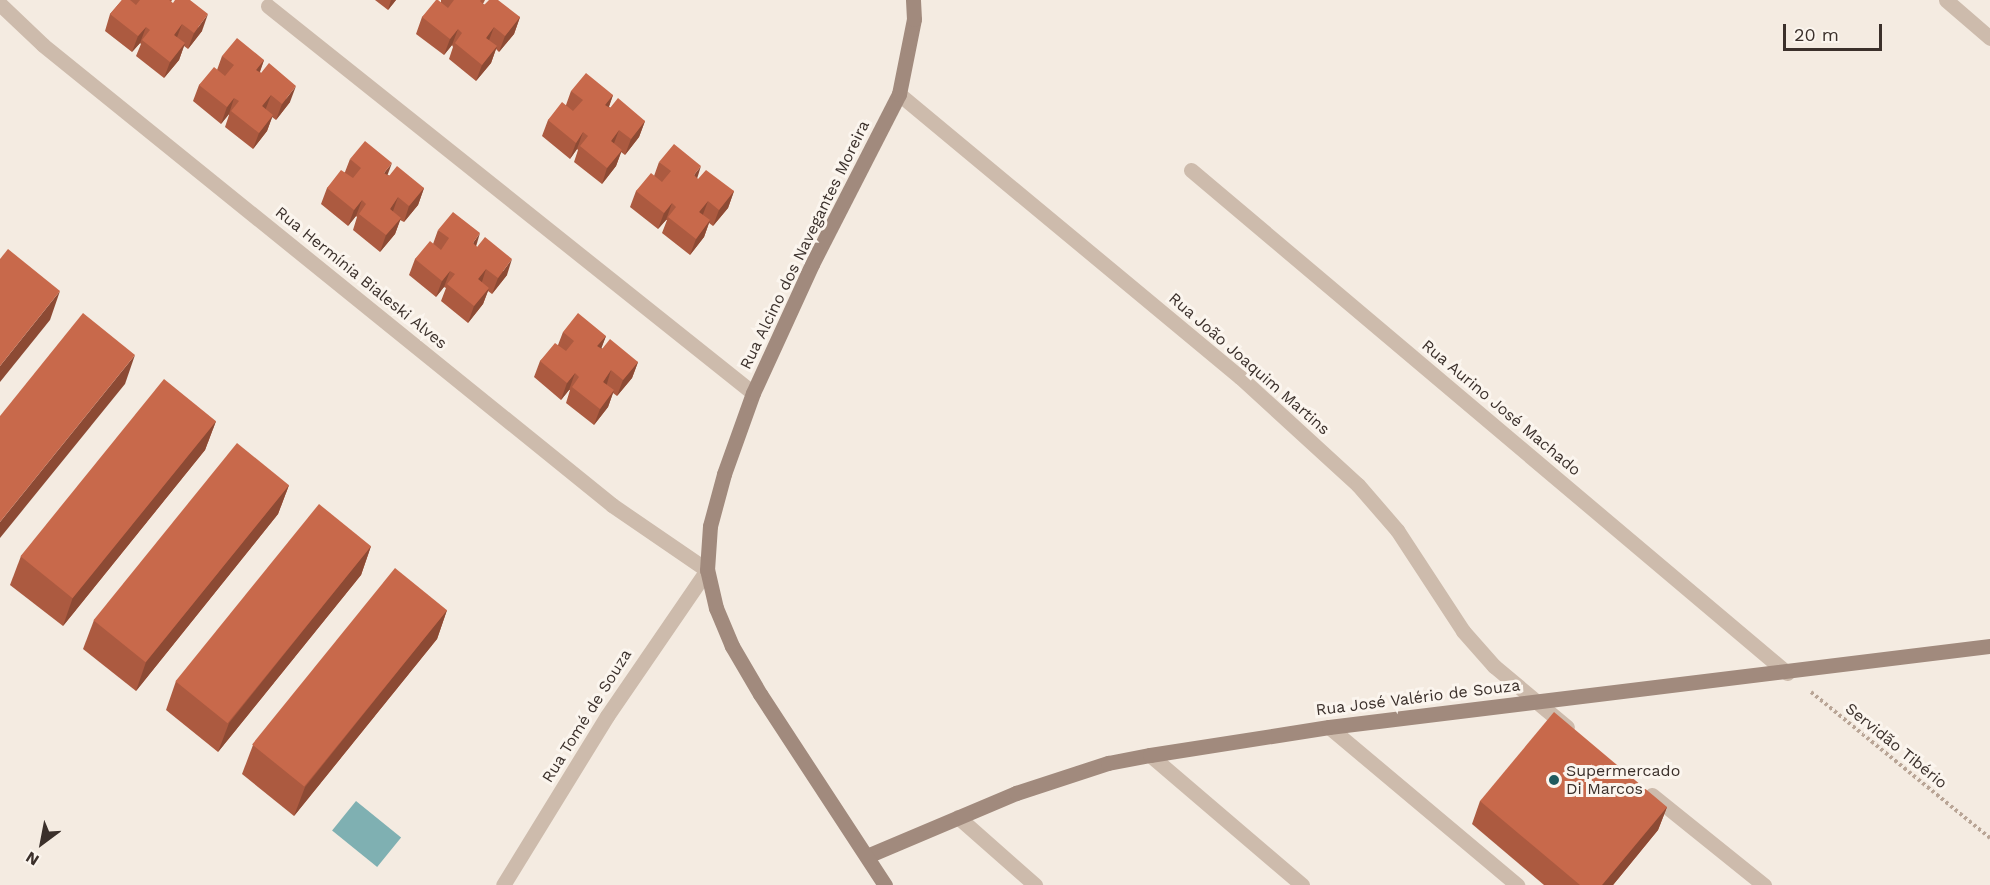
<!DOCTYPE html>
<html>
<head>
<meta charset="utf-8">
<style>
	body { margin:0 }
	#map { position:relative; width:1990px; height:885px; overflow:hidden; background:#f4ebe1; font-family:"Work Sans",sans-serif }
	div>[style] { position:absolute }
	.water>* { inset:0; background:#7fb0b2; transform-origin:0 0 }
	.path>* { height:4px; margin-top:-2px; transform-origin:0; background:repeating-linear-gradient(90deg,#b9a596 0 3px,transparent 0 6px) }
	.service>* { height:15px; margin:-7.5px; padding:0 7.5px; transform-origin:7.5px; border-radius:7.5px; background:#cdbbac }
	.minor>* { height:15px; margin:-7.5px; padding:0 7.5px; transform-origin:7.5px; border-radius:7.5px; background:#cdbbac }
	.secondary>* { height:15px; margin:-7.5px; padding:0 7.5px; transform-origin:7.5px; border-radius:7.5px; background:#a18a7d }
	.wall>* { inset:0; background:#ac5a40 }
	.shaded-wall>* { inset:0; background:#8c4a34 }
	.building>* { inset:0; background:#c8694b; transform-origin:0 0 }
	.dots>* { width:16px; height:16px; translate:-50% -50%; box-sizing:border-box; border:3px solid #fbf5ee; border-radius:50% }
	span { translate:-50% -50%; white-space:nowrap; text-align:center; line-height:1.15; -webkit-text-stroke:6px #fbf5ee; paint-order:stroke }
	.street-label { font-size:16px; color:#3b302b }
	.poi-label { font-size:16px; color:#3b302b }
	.left { translate:0 -50%; text-align:left }
	.north { position:absolute; left:12px; top:813px; width:60px; height:60px; -webkit-text-stroke:4px #fbf5ee; paint-order:stroke; rotate:212deg; font-size:16px; font-weight:700; line-height:24px; text-align:center; color:#3b302b }
	.north::after { content:''; display:block; margin:auto; width:21px; height:27px; background:#3b302b; clip-path:polygon(50% 0,100% 100%,50% 72%,0 100%) }
	.scale { position:absolute; left:1783px; top:24px; width:99px; height:27px; box-sizing:border-box; border:3px solid #3b302b; border-top:0; padding-left:8px; font-size:18px; line-height:21px; white-space:nowrap; color:#3b302b; -webkit-text-stroke:4px #fbf5ee; paint-order:stroke }
</style>
</head>
<body>
<div id="map">
	<div class="water">
		<div style="left:356px;top:801px;width:58px;height:38px;rotate:39deg"></div>
	</div>
	<div class="path">
		<div style="left:1811px;top:692px;width:231px;rotate:39.2deg"></div>
	</div>
	<div class="service">
		<div style="left:1150px;top:755px;width:200px;rotate:40.5deg"></div>
		<div style="left:958px;top:817px;width:103px;rotate:41.4deg"></div>
	</div>
	<div class="minor">
		<div style="left:1946px;top:0;width:58px;rotate:40.8deg"></div>
		<div style="left:0;top:4px;width:59px;rotate:43.6deg"></div>
		<div style="left:43px;top:45px;width:732px;rotate:38.95deg"></div>
		<div style="left:612px;top:505px;width:115px;rotate:34.4deg"></div>
		<div style="left:707px;top:570px;width:177px;rotate:124.4deg"></div>
		<div style="left:607px;top:716px;width:198px;rotate:121.6deg"></div>
		<div style="left:268px;top:6px;width:620px;rotate:38.59deg"></div>
		<div style="left:899px;top:94px;width:443px;rotate:39.7deg"></div>
		<div style="left:1240px;top:377px;width:160px;rotate:42.5deg"></div>
		<div style="left:1358px;top:485px;width:60px;rotate:49.1deg"></div>
		<div style="left:1397px;top:530px;width:121px;rotate:56.8deg"></div>
		<div style="left:1463px;top:631px;width:47px;rotate:48.5deg"></div>
		<div style="left:1494px;top:666px;width:95px;rotate:39.9deg"></div>
		<div style="left:1191px;top:170px;width:780px;rotate:40.16deg"></div>
		<div style="left:1329px;top:727px;width:246px;rotate:40deg"></div>
		<div style="left:1652px;top:795px;width:144px;rotate:38.8deg"></div>
	</div>
	<div class="secondary">
		<div style="left:867px;top:856px;width:162px;rotate:-22.9deg"></div>
		<div style="left:1016px;top:793px;width:97px;rotate:-18.1deg"></div>
		<div style="left:1108px;top:763px;width:43px;rotate:-10.8deg"></div>
		<div style="left:1150px;top:755px;width:181px;rotate:-8.9deg"></div>
		<div style="left:1329px;top:727px;width:666px;rotate:-6.99deg"></div>
		<div style="left:885px;top:885px;width:228px;rotate:-123.2deg"></div>
		<div style="left:760px;top:694px;width:56px;rotate:-120.3deg"></div>
		<div style="left:732px;top:646px;width:41px;rotate:-112.8deg"></div>
		<div style="left:716px;top:608px;width:39px;rotate:-103deg"></div>
		<div style="left:707px;top:570px;width:44px;rotate:-86.1deg"></div>
		<div style="left:710px;top:526px;width:54px;rotate:-74.9deg"></div>
		<div style="left:724px;top:474px;width:86px;rotate:-70.3deg"></div>
		<div style="left:753px;top:393px;width:142px;rotate:-65.4deg"></div>
		<div style="left:812px;top:264px;width:191px;rotate:-62.9deg"></div>
		<div style="left:899px;top:94px;width:76px;rotate:-78.7deg"></div>
		<div style="left:914px;top:19px;width:19px;rotate:-93deg"></div>
	</div>
	<div class="wall">
		<div style="clip-path:polygon(122px 0,172px 0,171px 2px,202px 31px,188px 49px,184px 46px,179px 60px,164px 78px,136px 56px,141px 44px,140px 43px,132px 52px,105px 31px,110px 14px)"></div>
		<div style="clip-path:polygon(375px 0,396px 0,388px 10px)"></div>
		<div style="clip-path:polygon(441px 0,485px 0,483px 4px,520px 17px,514px 34px,499px 52px,496px 49px,491px 63px,476px 81px,449px 59px,453px 47px,452px 45px,444px 55px,416px 34px,422px 17px,441px 2px)"></div>
		<div style="clip-path:polygon(222px 56px,264px 60px,260px 72px,290px 102px,276px 120px,272px 117px,267px 131px,253px 149px,225px 127px,229px 115px,229px 114px,221px 124px,193px 101px,199px 85px,217px 70px)"></div>
		<div style="clip-path:polygon(571px 91px,613px 95px,609px 107px,645px 121px,639px 137px,625px 155px,621px 152px,616px 166px,602px 184px,574px 162px,578px 150px,577px 149px,570px 159px,542px 136px,548px 120px,566px 105px)"></div>
		<div style="clip-path:polygon(350px 159px,388px 175px,424px 188px,418px 205px,404px 222px,400px 220px,395px 234px,380px 252px,353px 230px,357px 217px,356px 216px,348px 226px,321px 204px,327px 188px,345px 172px)"></div>
		<div style="clip-path:polygon(659px 162px,698px 179px,734px 191px,728px 208px,713px 226px,709px 223px,704px 237px,690px 255px,662px 233px,667px 220px,666px 220px,658px 229px,630px 207px,636px 191px,654px 176px)"></div>
		<div style="clip-path:polygon(438px 230px,476px 246px,507px 275px,492px 294px,488px 291px,483px 304px,468px 323px,441px 301px,446px 288px,444px 287px,436px 297px,409px 275px,415px 259px,433px 244px)"></div>
		<div style="clip-path:polygon(563px 332px,606px 336px,601px 348px,638px 362px,632px 378px,617px 396px,613px 393px,608px 407px,594px 425px,566px 403px,570px 390px,569px 390px,561px 400px,534px 377px,540px 361px,558px 345px)"></div>
		<div style="clip-path:polygon(216px 421px,205px 450px,63px 626px,10px 585px,21px 556px)"></div>
		<div style="clip-path:polygon(289px 485px,278px 514px,136px 691px,83px 649px,94px 620px)"></div>
		<div style="clip-path:polygon(371px 546px,361px 575px,218px 752px,166px 710px,176px 681px)"></div>
		<div style="clip-path:polygon(447px 610px,437px 639px,294px 816px,242px 774px,253px 745px)"></div>
		<div style="clip-path:polygon(1480px 801px,1667px 807px,1658px 830px,1613px 885px,1544px 885px,1472px 824px)"></div>
	</div>
	<div class="shaded-wall">
		<div style="clip-path:polygon(391px 0,396px 0,388px 10px)"></div>
		<div style="clip-path:polygon(208px 14px,202px 31px,188px 49px,194px 33px)"></div>
		<div style="clip-path:polygon(520px 17px,514px 34px,499px 52px,505px 36px)"></div>
		<div style="clip-path:polygon(182px 24px,176px 40px,174px 35px)"></div>
		<div style="clip-path:polygon(146px 27px,140px 43px,132px 52px,138px 36px)"></div>
		<div style="clip-path:polygon(494px 27px,488px 43px,486px 38px)"></div>
		<div style="clip-path:polygon(458px 29px,452px 45px,444px 55px,450px 39px)"></div>
		<div style="clip-path:polygon(185px 43px,179px 60px,164px 78px,170px 62px)"></div>
		<div style="clip-path:polygon(497px 46px,491px 63px,476px 81px,482px 65px)"></div>
		<div style="clip-path:polygon(264px 60px,258px 76px,256px 70px)"></div>
		<div style="clip-path:polygon(296px 86px,290px 102px,276px 120px,282px 104px)"></div>
		<div style="clip-path:polygon(271px 95px,265px 111px,262px 106px)"></div>
		<div style="clip-path:polygon(613px 95px,607px 111px,605px 105px)"></div>
		<div style="clip-path:polygon(234px 98px,229px 114px,221px 124px,227px 107px)"></div>
		<div style="clip-path:polygon(273px 115px,267px 131px,253px 149px,259px 133px)"></div>
		<div style="clip-path:polygon(645px 121px,639px 137px,625px 155px,631px 139px)"></div>
		<div style="clip-path:polygon(619px 130px,613px 146px,611px 141px)"></div>
		<div style="clip-path:polygon(583px 132px,577px 149px,570px 159px,576px 143px)"></div>
		<div style="clip-path:polygon(622px 150px,616px 166px,602px 184px,607px 168px)"></div>
		<div style="clip-path:polygon(392px 163px,386px 179px,384px 173px)"></div>
		<div style="clip-path:polygon(701px 166px,696px 182px,694px 175px)"></div>
		<div style="clip-path:polygon(424px 188px,418px 205px,404px 222px,409px 206px)"></div>
		<div style="clip-path:polygon(734px 191px,728px 208px,713px 226px,719px 210px)"></div>
		<div style="clip-path:polygon(398px 197px,392px 214px,390px 209px)"></div>
		<div style="clip-path:polygon(362px 200px,356px 216px,348px 226px,354px 210px)"></div>
		<div style="clip-path:polygon(708px 201px,702px 217px,699px 212px)"></div>
		<div style="clip-path:polygon(672px 203px,666px 220px,658px 229px,664px 213px)"></div>
		<div style="clip-path:polygon(401px 218px,395px 234px,380px 252px,386px 235px)"></div>
		<div style="clip-path:polygon(710px 220px,704px 237px,690px 255px,696px 239px)"></div>
		<div style="clip-path:polygon(480px 233px,475px 250px,473px 243px)"></div>
		<div style="clip-path:polygon(512px 259px,507px 275px,492px 294px,498px 278px)"></div>
		<div style="clip-path:polygon(486px 269px,481px 285px,478px 279px)"></div>
		<div style="clip-path:polygon(450px 271px,444px 287px,436px 297px,442px 281px)"></div>
		<div style="clip-path:polygon(489px 288px,483px 304px,468px 323px,474px 306px)"></div>
		<div style="clip-path:polygon(60px 291px,50px 320px,0 382px,0 366px)"></div>
		<div style="clip-path:polygon(606px 336px,600px 352px,597px 346px)"></div>
		<div style="clip-path:polygon(135px 355px,125px 384px,0 538px,0 522px)"></div>
		<div style="clip-path:polygon(638px 362px,632px 378px,617px 396px,623px 380px)"></div>
		<div style="clip-path:polygon(611px 370px,606px 387px,603px 382px)"></div>
		<div style="clip-path:polygon(575px 373px,569px 390px,561px 400px,567px 383px)"></div>
		<div style="clip-path:polygon(614px 390px,608px 407px,594px 425px,600px 409px)"></div>
		<div style="clip-path:polygon(216px 421px,205px 450px,63px 626px,73px 597px)"></div>
		<div style="clip-path:polygon(289px 485px,278px 514px,136px 691px,146px 662px)"></div>
		<div style="clip-path:polygon(371px 546px,361px 575px,218px 752px,229px 723px)"></div>
		<div style="clip-path:polygon(447px 610px,437px 639px,294px 816px,305px 787px)"></div>
		<div style="clip-path:polygon(1667px 807px,1658px 830px,1613px 885px,1602px 885px)"></div>
	</div>
	<div class="building">
		<div style="clip-path:polygon(122px 0,130px 0,136px 5px,140px 0,169px 0,173px 3px,175px 0,190px 0,208px 14px,194px 33px,182px 24px,174px 35px,185px 43px,170px 62px,142px 40px,150px 30px,146px 27px,138px 36px,110px 14px)"></div>
		<div style="clip-path:polygon(436px 0,438px 0,448px 8px,454px 0,481px 0,480px 1px,484px 5px,489px 0,498px 0,520px 17px,505px 36px,494px 27px,486px 38px,497px 46px,482px 65px,455px 43px,462px 33px,458px 29px,450px 39px,422px 17px)"></div>
		<div style="clip-path:polygon(237px 38px,264px 60px,256px 70px,261px 73px,269px 63px,296px 86px,282px 104px,271px 95px,262px 106px,273px 115px,259px 133px,231px 111px,239px 101px,234px 98px,227px 107px,199px 85px,214px 67px,225px 76px,234px 65px,222px 56px)"></div>
		<div style="clip-path:polygon(586px 73px,613px 95px,605px 105px,610px 108px,618px 98px,645px 121px,631px 139px,619px 130px,611px 141px,622px 150px,607px 168px,580px 146px,588px 136px,583px 132px,576px 143px,548px 120px,562px 102px,573px 111px,583px 100px,571px 91px)"></div>
		<div style="clip-path:polygon(365px 141px,392px 163px,384px 173px,389px 176px,397px 166px,424px 188px,409px 206px,398px 197px,390px 209px,401px 218px,386px 235px,359px 214px,366px 204px,362px 200px,354px 210px,327px 188px,341px 170px,353px 178px,361px 168px,350px 159px)"></div>
		<div style="clip-path:polygon(674px 144px,701px 166px,694px 175px,698px 179px,706px 170px,734px 191px,719px 210px,708px 201px,699px 212px,710px 220px,696px 239px,668px 217px,676px 207px,672px 203px,664px 213px,636px 191px,651px 173px,662px 182px,671px 171px,659px 162px)"></div>
		<div style="clip-path:polygon(453px 212px,480px 233px,473px 243px,477px 247px,485px 237px,512px 259px,498px 278px,486px 269px,478px 279px,489px 288px,474px 306px,447px 284px,455px 274px,450px 271px,442px 281px,415px 259px,430px 241px,441px 250px,449px 238px,438px 230px)"></div>
		<div style="clip-path:polygon(8px 249px,60px 291px,0 366px,0 259px)"></div>
		<div style="clip-path:polygon(83px 313px,135px 355px,0 522px,0 416px)"></div>
		<div style="clip-path:polygon(578px 313px,606px 336px,597px 346px,602px 349px,610px 339px,638px 362px,623px 380px,611px 370px,603px 382px,614px 390px,600px 409px,572px 387px,579px 377px,575px 373px,567px 383px,540px 361px,555px 343px,566px 351px,574px 341px,563px 332px)"></div>
		<div style="left:164px;top:379px;width:67px;height:228px;rotate:39deg"></div>
		<div style="left:237px;top:443px;width:67px;height:228px;rotate:39deg"></div>
		<div style="left:319px;top:504px;width:67px;height:228px;rotate:39deg"></div>
		<div style="left:395px;top:568px;width:67px;height:227px;rotate:39deg"></div>
		<div style="clip-path:polygon(1554px 712px,1667px 807px,1602px 885px,1580px 885px,1480px 801px)"></div>
	</div>
	<div class="dots">
		<div style="left:1554px;top:780px;background:#1f5a5e"></div>
	</div>
	<div class="street-label">
		<span style="left:805px;top:245px;rotate:-64deg">Rua Alcino dos Navegantes Moreira</span>
		<span style="left:361px;top:278px;rotate:39deg">Rua Hermínia Bialeski Alves</span>
		<span style="left:1249px;top:364px;rotate:41deg">Rua João Joaquim Martins</span>
		<span style="left:1501px;top:408px;rotate:40deg">Rua Aurino José Machado</span>
		<span style="left:1418px;top:698px;rotate:-7deg">Rua José Valério de Souza</span>
		<span style="left:587px;top:716px;rotate:-58deg">Rua Tomé de Souza</span>
		<span style="left:1896px;top:746px;rotate:39deg">Servidão Tibério</span>
	</div>
	<div class="poi-label">
		<span class="left" style="left:1566px;top:780px">Supermercado<br>Di Marcos</span>
	</div>
	<div class="north">N</div>
	<div class="scale">20 m</div>
</div>
</body>
</html>
